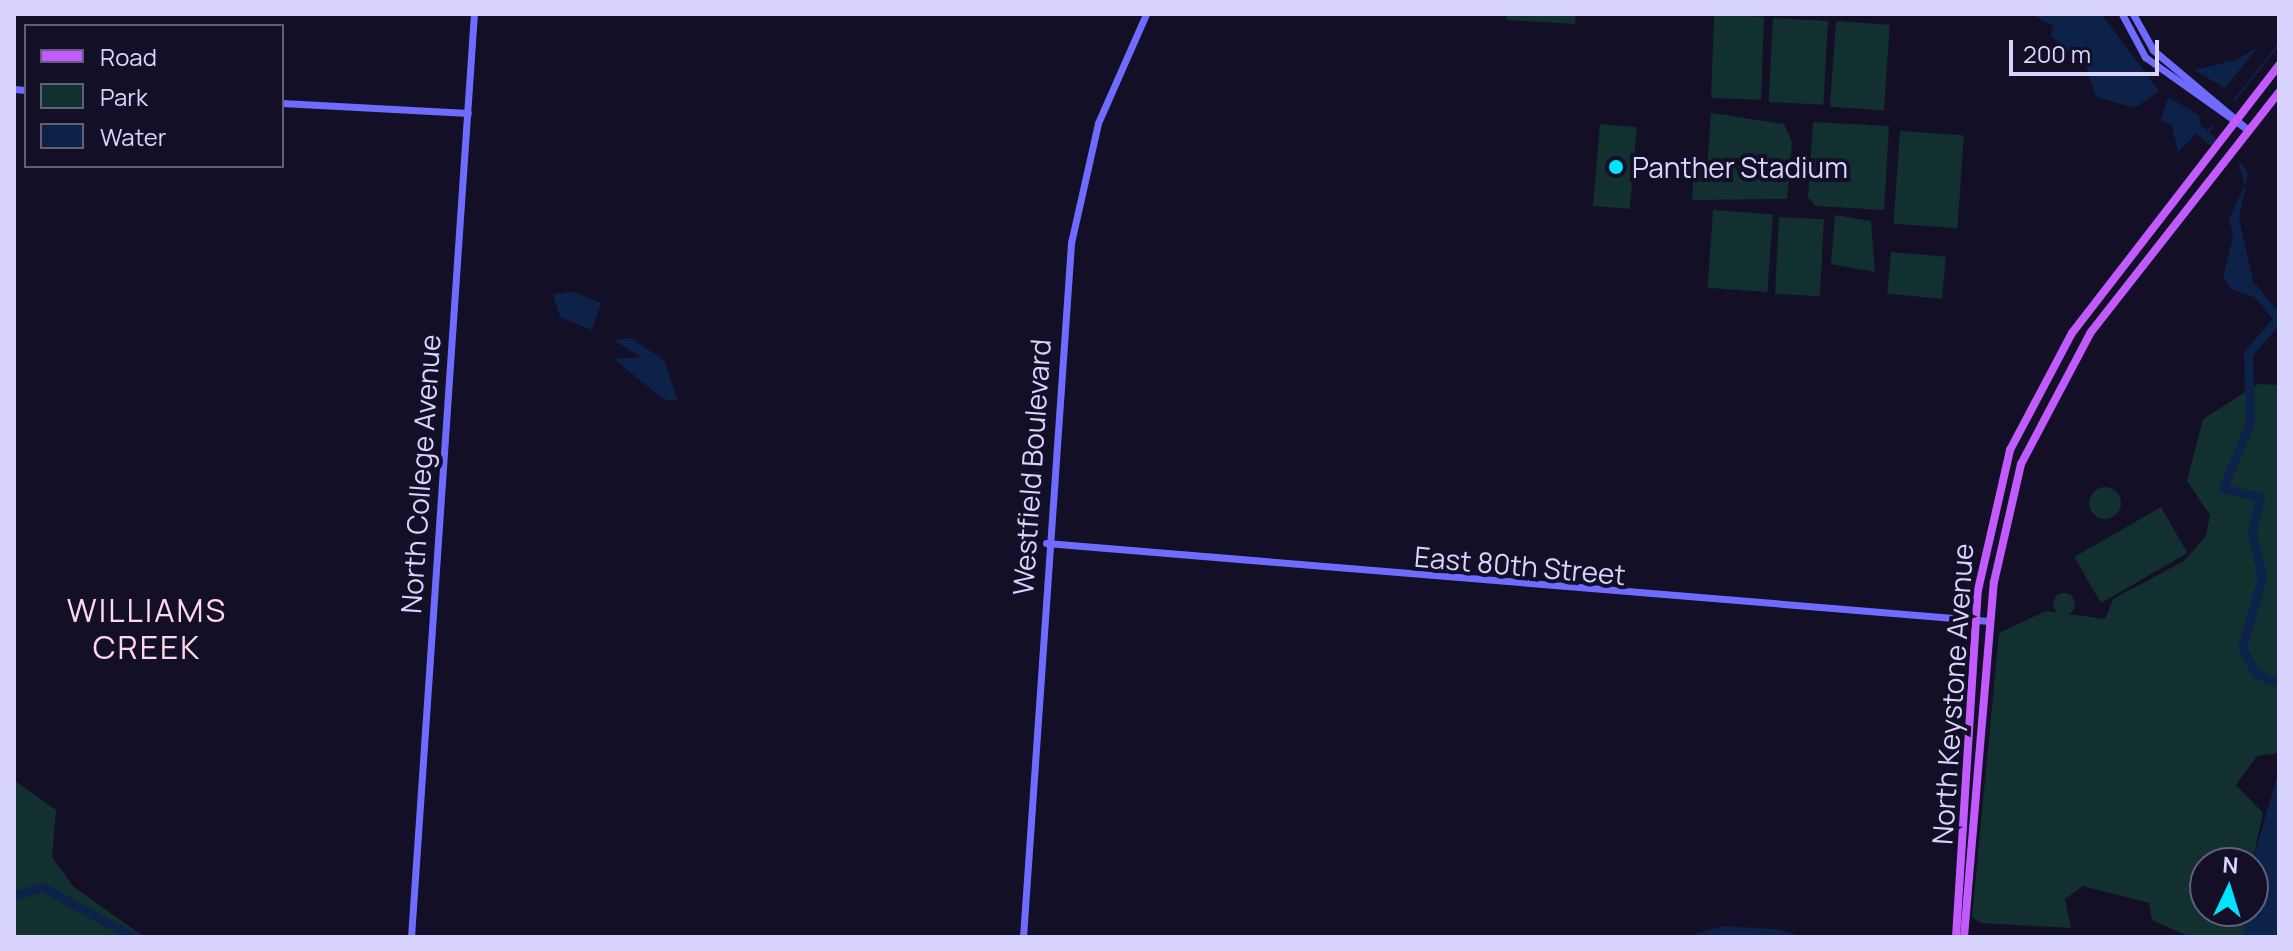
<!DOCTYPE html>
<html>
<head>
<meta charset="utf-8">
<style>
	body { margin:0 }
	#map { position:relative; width:2293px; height:951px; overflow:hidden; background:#130f26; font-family:Manrope,sans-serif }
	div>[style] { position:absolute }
	.green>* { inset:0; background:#12302f; transform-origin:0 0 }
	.round { border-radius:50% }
	.water>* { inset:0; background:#0c2248 }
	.stream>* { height:2px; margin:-1px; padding:0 1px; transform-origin:1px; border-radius:1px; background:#0c2248 }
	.river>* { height:9px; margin:-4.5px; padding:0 4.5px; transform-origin:4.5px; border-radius:4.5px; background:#0c2248 }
	.secondary>* { height:7px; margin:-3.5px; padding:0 3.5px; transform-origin:3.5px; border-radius:3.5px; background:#6f6bff }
	.primary>* { height:8px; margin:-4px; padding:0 4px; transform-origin:4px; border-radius:4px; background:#c25bff }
	.dots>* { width:22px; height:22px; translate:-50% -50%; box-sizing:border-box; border:4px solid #130f26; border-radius:50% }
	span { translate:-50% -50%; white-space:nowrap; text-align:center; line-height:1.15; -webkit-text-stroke:8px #130f26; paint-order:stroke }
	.poi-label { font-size:28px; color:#d9d4ff }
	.left { translate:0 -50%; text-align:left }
	.street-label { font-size:28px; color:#d9d4ff }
	.quarter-label { font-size:32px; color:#ffd6f0; letter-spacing:2px }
	.frame { position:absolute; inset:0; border:16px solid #d9d4ff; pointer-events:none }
	.legend { position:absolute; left:24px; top:24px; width:260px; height:144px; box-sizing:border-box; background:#130f26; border:2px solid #625e7d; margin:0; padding:10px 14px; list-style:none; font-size:24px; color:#d9d4ff }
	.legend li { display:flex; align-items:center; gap:16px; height:40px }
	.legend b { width:40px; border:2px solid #625e7d }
	.north { position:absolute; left:2189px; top:847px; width:80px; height:80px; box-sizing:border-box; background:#130f26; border:2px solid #625e7d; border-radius:50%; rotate:4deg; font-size:22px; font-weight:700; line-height:32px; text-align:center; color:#d9d4ff }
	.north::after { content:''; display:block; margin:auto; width:28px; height:36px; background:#00e5ff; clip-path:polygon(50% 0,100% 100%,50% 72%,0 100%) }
	.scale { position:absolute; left:2009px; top:40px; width:150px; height:36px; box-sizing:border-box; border:4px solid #d9d4ff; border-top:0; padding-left:10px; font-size:24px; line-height:28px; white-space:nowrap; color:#d9d4ff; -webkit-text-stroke:6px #130f26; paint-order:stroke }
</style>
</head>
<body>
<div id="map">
	<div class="green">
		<div style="clip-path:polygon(1507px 14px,1576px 14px,1575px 24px,1507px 20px)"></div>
		<div style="left:1714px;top:15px;width:50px;height:83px;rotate:2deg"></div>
		<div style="left:1773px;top:18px;width:55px;height:84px;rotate:3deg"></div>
		<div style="left:1836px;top:21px;width:54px;height:86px;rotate:4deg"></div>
		<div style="clip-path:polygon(1711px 113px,1784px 124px,1792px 142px,1787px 199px,1692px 200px,1694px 170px,1707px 170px)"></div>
		<div style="clip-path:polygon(1813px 122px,1889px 126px,1884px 210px,1815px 206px,1808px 197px)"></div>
		<div style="left:1600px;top:124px;width:37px;height:82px;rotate:5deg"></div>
		<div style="left:1900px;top:131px;width:64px;height:93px;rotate:4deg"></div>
		<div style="left:1713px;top:210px;width:60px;height:78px;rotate:4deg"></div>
		<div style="clip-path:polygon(1835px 215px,1871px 221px,1875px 272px,1831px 264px)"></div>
		<div style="left:1779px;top:217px;width:45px;height:77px;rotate:3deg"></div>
		<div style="left:1891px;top:252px;width:55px;height:42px;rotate:5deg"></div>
		<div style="clip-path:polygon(2258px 384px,2279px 385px,2279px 753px,2257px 756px,2236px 785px,2263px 813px,2252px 863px,2205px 863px,2205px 911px,2245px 911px,2244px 937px,2190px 937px,2152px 920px,2149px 903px,2083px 886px,2065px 899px,2071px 928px,1981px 923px,1972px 917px,1999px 633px,2046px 611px,2105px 619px,2113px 599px,2184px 561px,2206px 536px,2210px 515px,2187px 481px,2203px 419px)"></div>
		<div class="round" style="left:2089px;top:487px;width:32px;height:32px"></div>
		<div style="left:2161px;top:507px;width:53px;height:100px;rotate:60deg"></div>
		<div class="round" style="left:2053px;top:593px;width:22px;height:22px"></div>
		<div style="clip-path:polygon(14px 780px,56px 810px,52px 857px,73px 886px,144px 937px,14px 937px)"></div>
	</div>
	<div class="water">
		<div style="clip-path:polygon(2031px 14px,2101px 14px,2159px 91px,2135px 108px,2096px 97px,2086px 66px,2051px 36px,2053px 26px)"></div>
		<div style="clip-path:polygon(2257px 48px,2225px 88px,2194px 70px,2235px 60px)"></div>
		<div style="clip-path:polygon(2168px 97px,2199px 115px,2200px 130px,2178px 152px,2172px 126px,2161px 120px)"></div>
		<div style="clip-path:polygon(2237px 158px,2248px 172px,2239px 219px,2257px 298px,2231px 289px,2223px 277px,2233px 236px,2229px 219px,2245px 185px)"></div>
		<div style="clip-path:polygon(574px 292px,601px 303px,592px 330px,560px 317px,553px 294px)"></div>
		<div style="clip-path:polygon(631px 338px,664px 360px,678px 401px,663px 399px,614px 359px,641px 357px,613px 340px)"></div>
		<div style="clip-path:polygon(2279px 770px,2279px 937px,2244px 937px,2245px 911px,2253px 911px,2252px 863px)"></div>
		<div style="clip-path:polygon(1722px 926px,1775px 929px,1803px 937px,1688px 937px)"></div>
	</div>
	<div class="stream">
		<div style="left:2234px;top:101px;width:73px;rotate:-51.7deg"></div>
		<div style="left:2205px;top:135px;width:12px;rotate:-48deg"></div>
	</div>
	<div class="river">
		<div style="left:2193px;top:124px;width:24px;rotate:42deg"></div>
		<div style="left:2253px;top:288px;width:40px;rotate:51deg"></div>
		<div style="left:2278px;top:319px;width:45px;rotate:131.4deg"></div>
		<div style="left:2248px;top:353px;width:70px;rotate:88.4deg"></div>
		<div style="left:2250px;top:423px;width:70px;rotate:112.6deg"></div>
		<div style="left:2223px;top:488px;width:38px;rotate:14deg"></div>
		<div style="left:2260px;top:497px;width:36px;rotate:103deg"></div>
		<div style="left:2252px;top:532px;width:46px;rotate:77.5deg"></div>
		<div style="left:2262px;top:577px;width:73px;rotate:105.9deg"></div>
		<div style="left:2242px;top:647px;width:29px;rotate:63deg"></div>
		<div style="left:2255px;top:673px;width:26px;rotate:23deg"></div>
		<div style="left:14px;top:896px;width:29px;rotate:-18deg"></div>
		<div style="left:42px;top:887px;width:105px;rotate:28.5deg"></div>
	</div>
	<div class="secondary">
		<div style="left:2122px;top:14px;width:49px;rotate:61.9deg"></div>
		<div style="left:2145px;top:57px;width:126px;rotate:35.3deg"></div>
		<div style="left:2133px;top:14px;width:41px;rotate:60.9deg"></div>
		<div style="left:2153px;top:50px;width:123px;rotate:40deg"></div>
		<div style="left:14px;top:89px;width:12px;rotate:5deg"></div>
		<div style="left:282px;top:103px;width:186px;rotate:3.1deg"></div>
		<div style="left:1046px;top:543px;width:947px;rotate:4.72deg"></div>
		<div style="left:411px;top:937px;width:925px;rotate:-86.1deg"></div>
		<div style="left:1023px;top:937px;width:696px;rotate:-86.04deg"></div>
		<div style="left:1071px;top:243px;width:123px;rotate:-77.3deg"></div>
		<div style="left:1098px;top:123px;width:119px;rotate:-66.2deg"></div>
	</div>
	<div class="primary">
		<div style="left:1956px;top:937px;width:348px;rotate:-86.4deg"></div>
		<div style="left:1978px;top:590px;width:144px;rotate:-77.1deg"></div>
		<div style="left:2010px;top:450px;width:132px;rotate:-62.1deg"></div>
		<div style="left:2072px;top:333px;width:339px;rotate:-52.3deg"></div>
		<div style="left:1964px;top:937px;width:356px;rotate:-85.2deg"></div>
		<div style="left:1994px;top:582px;width:121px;rotate:-77.1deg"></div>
		<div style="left:2021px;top:464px;width:149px;rotate:-62.1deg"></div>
		<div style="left:2091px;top:332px;width:305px;rotate:-51.9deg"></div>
	</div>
	<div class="dots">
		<div style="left:1616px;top:167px;background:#00e5ff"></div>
	</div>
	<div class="poi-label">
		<span class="left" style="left:1632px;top:167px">Panther Stadium</span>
	</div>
	<div class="street-label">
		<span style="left:1031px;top:467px;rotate:-86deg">Westfield Boulevard</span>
		<span style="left:420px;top:474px;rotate:-86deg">North College Avenue</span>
		<span style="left:1520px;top:565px;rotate:5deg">East 80th Street</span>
		<span style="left:1952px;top:694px;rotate:-86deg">North Keystone Avenue</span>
	</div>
	<div class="quarter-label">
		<span style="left:147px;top:629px">WILLIAMS<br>CREEK</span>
	</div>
	<div class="frame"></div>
	<ul class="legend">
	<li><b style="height:10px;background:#c25bff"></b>Road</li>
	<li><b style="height:22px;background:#12302f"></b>Park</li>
	<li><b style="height:22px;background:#0c2248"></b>Water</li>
	</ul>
	<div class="north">N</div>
	<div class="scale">200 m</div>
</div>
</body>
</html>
